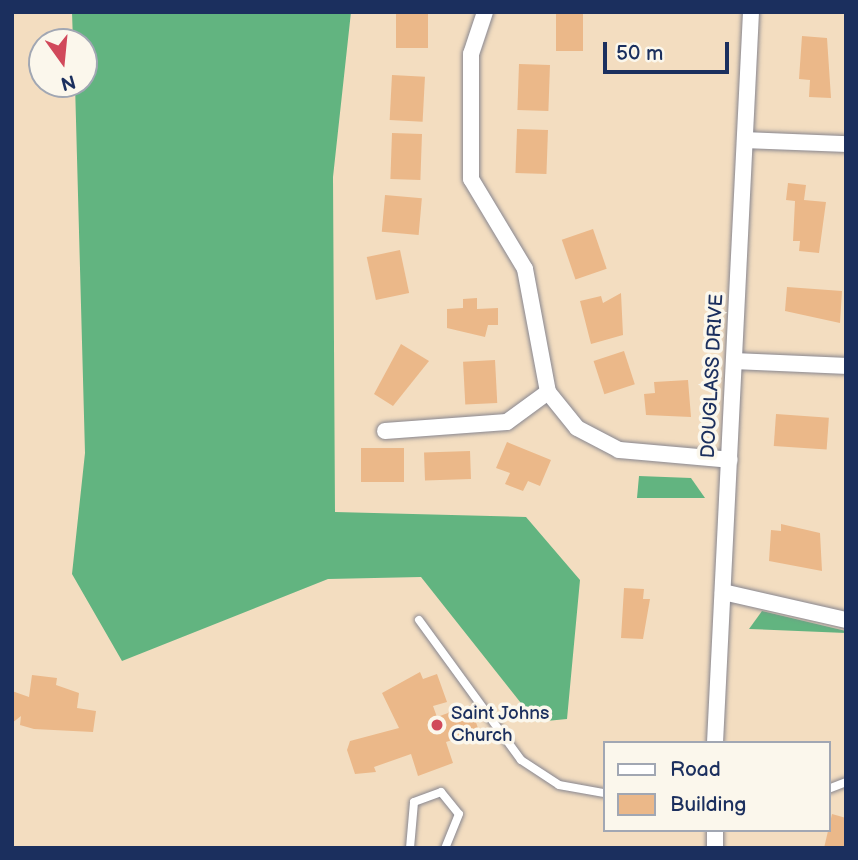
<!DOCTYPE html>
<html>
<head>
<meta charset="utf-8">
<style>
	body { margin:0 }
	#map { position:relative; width:858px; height:860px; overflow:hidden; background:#f3ddc0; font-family:"Balsamiq Sans",sans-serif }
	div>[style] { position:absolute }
	.forest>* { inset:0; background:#62b480 }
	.building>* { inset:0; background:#ebb889; transform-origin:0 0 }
	.roads { filter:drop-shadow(0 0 2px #87868f) drop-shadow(0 0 2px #87868f) }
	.lane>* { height:8px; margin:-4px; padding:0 4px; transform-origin:4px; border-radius:4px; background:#fff }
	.street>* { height:16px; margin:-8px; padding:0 8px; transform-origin:8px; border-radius:8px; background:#fff }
	.dots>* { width:19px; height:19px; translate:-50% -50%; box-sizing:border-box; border:4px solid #fbf7ec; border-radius:50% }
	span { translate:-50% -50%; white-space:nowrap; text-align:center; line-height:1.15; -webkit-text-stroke:7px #fbf7ec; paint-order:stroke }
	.street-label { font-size:19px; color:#1b2f5e }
	.poi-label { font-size:19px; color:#1b2f5e }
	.left { translate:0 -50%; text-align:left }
	.frame { position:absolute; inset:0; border:14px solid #1b2f5e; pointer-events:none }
	.legend { position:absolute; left:603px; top:741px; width:228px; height:91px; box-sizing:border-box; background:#fbf7ec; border:2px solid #a1a7b3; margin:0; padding:9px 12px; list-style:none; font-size:21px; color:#1b2f5e }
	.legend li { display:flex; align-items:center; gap:14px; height:35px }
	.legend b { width:35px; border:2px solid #a1a7b3 }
	.north { position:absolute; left:28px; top:28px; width:70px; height:70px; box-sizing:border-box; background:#fbf7ec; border:2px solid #a1a7b3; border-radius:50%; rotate:165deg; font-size:19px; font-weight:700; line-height:28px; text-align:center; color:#1b2f5e }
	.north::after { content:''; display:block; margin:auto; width:24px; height:32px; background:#d1495b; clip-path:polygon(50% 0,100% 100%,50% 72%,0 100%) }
	.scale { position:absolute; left:603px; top:42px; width:126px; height:32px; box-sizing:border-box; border:4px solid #1b2f5e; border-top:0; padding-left:9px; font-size:21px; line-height:24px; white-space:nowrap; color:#1b2f5e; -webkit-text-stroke:5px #fbf7ec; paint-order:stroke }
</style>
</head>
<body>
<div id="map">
	<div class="forest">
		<div style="clip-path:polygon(72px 12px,351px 12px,333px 177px,335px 512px,526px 517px,580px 580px,567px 719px,536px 722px,421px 577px,328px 579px,122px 661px,72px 574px,85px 453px,75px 84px,84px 84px,84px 42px,73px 42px)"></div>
		<div style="clip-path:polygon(639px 476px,691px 478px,705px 498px,637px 498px)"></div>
		<div style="clip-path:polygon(762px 611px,846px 631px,846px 633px,749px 629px)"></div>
	</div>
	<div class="building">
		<div style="left:396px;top:12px;width:32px;height:36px"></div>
		<div style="left:556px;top:12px;width:27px;height:39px"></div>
		<div style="clip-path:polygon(802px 36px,827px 38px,831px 98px,809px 97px,810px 80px,799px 79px)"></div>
		<div style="left:519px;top:64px;width:31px;height:46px;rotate:2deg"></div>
		<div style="left:392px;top:75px;width:33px;height:45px;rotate:3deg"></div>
		<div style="left:517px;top:129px;width:31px;height:44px;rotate:2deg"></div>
		<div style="left:392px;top:133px;width:30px;height:46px;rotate:2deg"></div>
		<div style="clip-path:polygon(788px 183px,806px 185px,804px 200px,826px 202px,819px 253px,799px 251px,800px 241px,793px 241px,795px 201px,786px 200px)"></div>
		<div style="left:385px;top:195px;width:37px;height:37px;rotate:5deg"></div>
		<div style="left:593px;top:229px;width:42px;height:33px;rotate:71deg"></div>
		<div style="left:400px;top:250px;width:44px;height:34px;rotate:78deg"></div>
		<div style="clip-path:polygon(787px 287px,842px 291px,840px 323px,785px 311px)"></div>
		<div style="clip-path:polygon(621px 293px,623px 335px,591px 344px,580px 301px,601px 296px,603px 303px)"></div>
		<div style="clip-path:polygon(477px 298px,477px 309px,498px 308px,498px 325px,488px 325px,485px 337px,447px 328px,447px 309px,463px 308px,463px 299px)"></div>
		<div style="clip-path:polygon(401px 344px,429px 361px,393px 406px,374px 394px)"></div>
		<div style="left:624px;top:351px;width:35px;height:32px;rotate:72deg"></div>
		<div style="left:495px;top:360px;width:43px;height:32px;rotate:87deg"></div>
		<div style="clip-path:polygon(688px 380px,691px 417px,646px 415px,644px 394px,655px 393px,654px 382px)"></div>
		<div style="left:776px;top:414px;width:53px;height:32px;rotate:4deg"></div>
		<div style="clip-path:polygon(507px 442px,551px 460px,540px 486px,528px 481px,523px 491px,505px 484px,510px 473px,496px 468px)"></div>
		<div style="left:361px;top:448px;width:43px;height:34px"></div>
		<div style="left:470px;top:451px;width:28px;height:46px;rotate:88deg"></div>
		<div style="clip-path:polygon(781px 524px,820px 533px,822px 571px,769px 561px,771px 530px,781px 531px)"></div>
		<div style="clip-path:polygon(624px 588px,644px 589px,643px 599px,650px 599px,643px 639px,621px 638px)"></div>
		<div style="clip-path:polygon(420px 672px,423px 679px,437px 674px,447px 702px,433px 706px,437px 717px,470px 705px,479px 731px,446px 742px,453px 763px,418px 776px,411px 754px,374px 767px,376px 772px,355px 774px,347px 750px,350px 741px,399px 728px,382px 693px)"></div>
		<div style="clip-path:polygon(32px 675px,57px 678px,56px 685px,79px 693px,77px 708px,96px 711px,93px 732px,34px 729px,20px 725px,21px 716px,12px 723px,12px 691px,29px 697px)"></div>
		<div style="clip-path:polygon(832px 814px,846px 818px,846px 848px,824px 848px)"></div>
	</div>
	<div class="roads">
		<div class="lane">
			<div style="left:419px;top:620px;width:173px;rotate:53.9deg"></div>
			<div style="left:521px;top:760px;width:45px;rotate:33.3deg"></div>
			<div style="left:559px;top:785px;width:46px;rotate:10.1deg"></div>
			<div style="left:828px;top:789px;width:19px;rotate:-21deg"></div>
			<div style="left:410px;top:848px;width:46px;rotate:-85deg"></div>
			<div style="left:414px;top:802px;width:29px;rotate:-20deg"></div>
			<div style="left:441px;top:792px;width:28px;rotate:51deg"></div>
			<div style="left:459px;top:814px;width:37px;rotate:112deg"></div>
		</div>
		<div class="street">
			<div style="left:485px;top:12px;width:44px;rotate:108.4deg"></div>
			<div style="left:471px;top:54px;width:125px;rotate:90deg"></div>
			<div style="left:471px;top:179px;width:105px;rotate:59deg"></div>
			<div style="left:525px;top:269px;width:125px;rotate:79.4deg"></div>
			<div style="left:548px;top:392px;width:46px;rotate:51.1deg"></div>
			<div style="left:577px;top:428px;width:47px;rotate:27.6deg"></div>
			<div style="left:619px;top:450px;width:111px;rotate:5.1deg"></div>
			<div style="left:745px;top:140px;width:101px;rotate:2.3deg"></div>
			<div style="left:736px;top:361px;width:110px;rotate:2.6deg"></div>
			<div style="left:385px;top:431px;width:122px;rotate:-4.2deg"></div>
			<div style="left:507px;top:422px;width:51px;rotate:-36.2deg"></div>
			<div style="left:723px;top:592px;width:126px;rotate:12.8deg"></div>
			<div style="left:715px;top:743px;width:732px;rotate:-87.18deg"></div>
			<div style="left:715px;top:848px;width:18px;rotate:-90deg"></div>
		</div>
	</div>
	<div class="dots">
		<div style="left:437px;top:725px;background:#d1495b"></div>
	</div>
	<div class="street-label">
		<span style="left:713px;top:376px;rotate:-87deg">DOUGLASS DRIVE</span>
	</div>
	<div class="poi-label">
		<span class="left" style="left:451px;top:725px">Saint Johns<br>Church</span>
	</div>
	<div class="frame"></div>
	<ul class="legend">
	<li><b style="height:9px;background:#fff"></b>Road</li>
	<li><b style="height:19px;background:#ebb889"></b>Building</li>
	</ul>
	<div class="north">N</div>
	<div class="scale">50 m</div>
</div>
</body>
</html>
